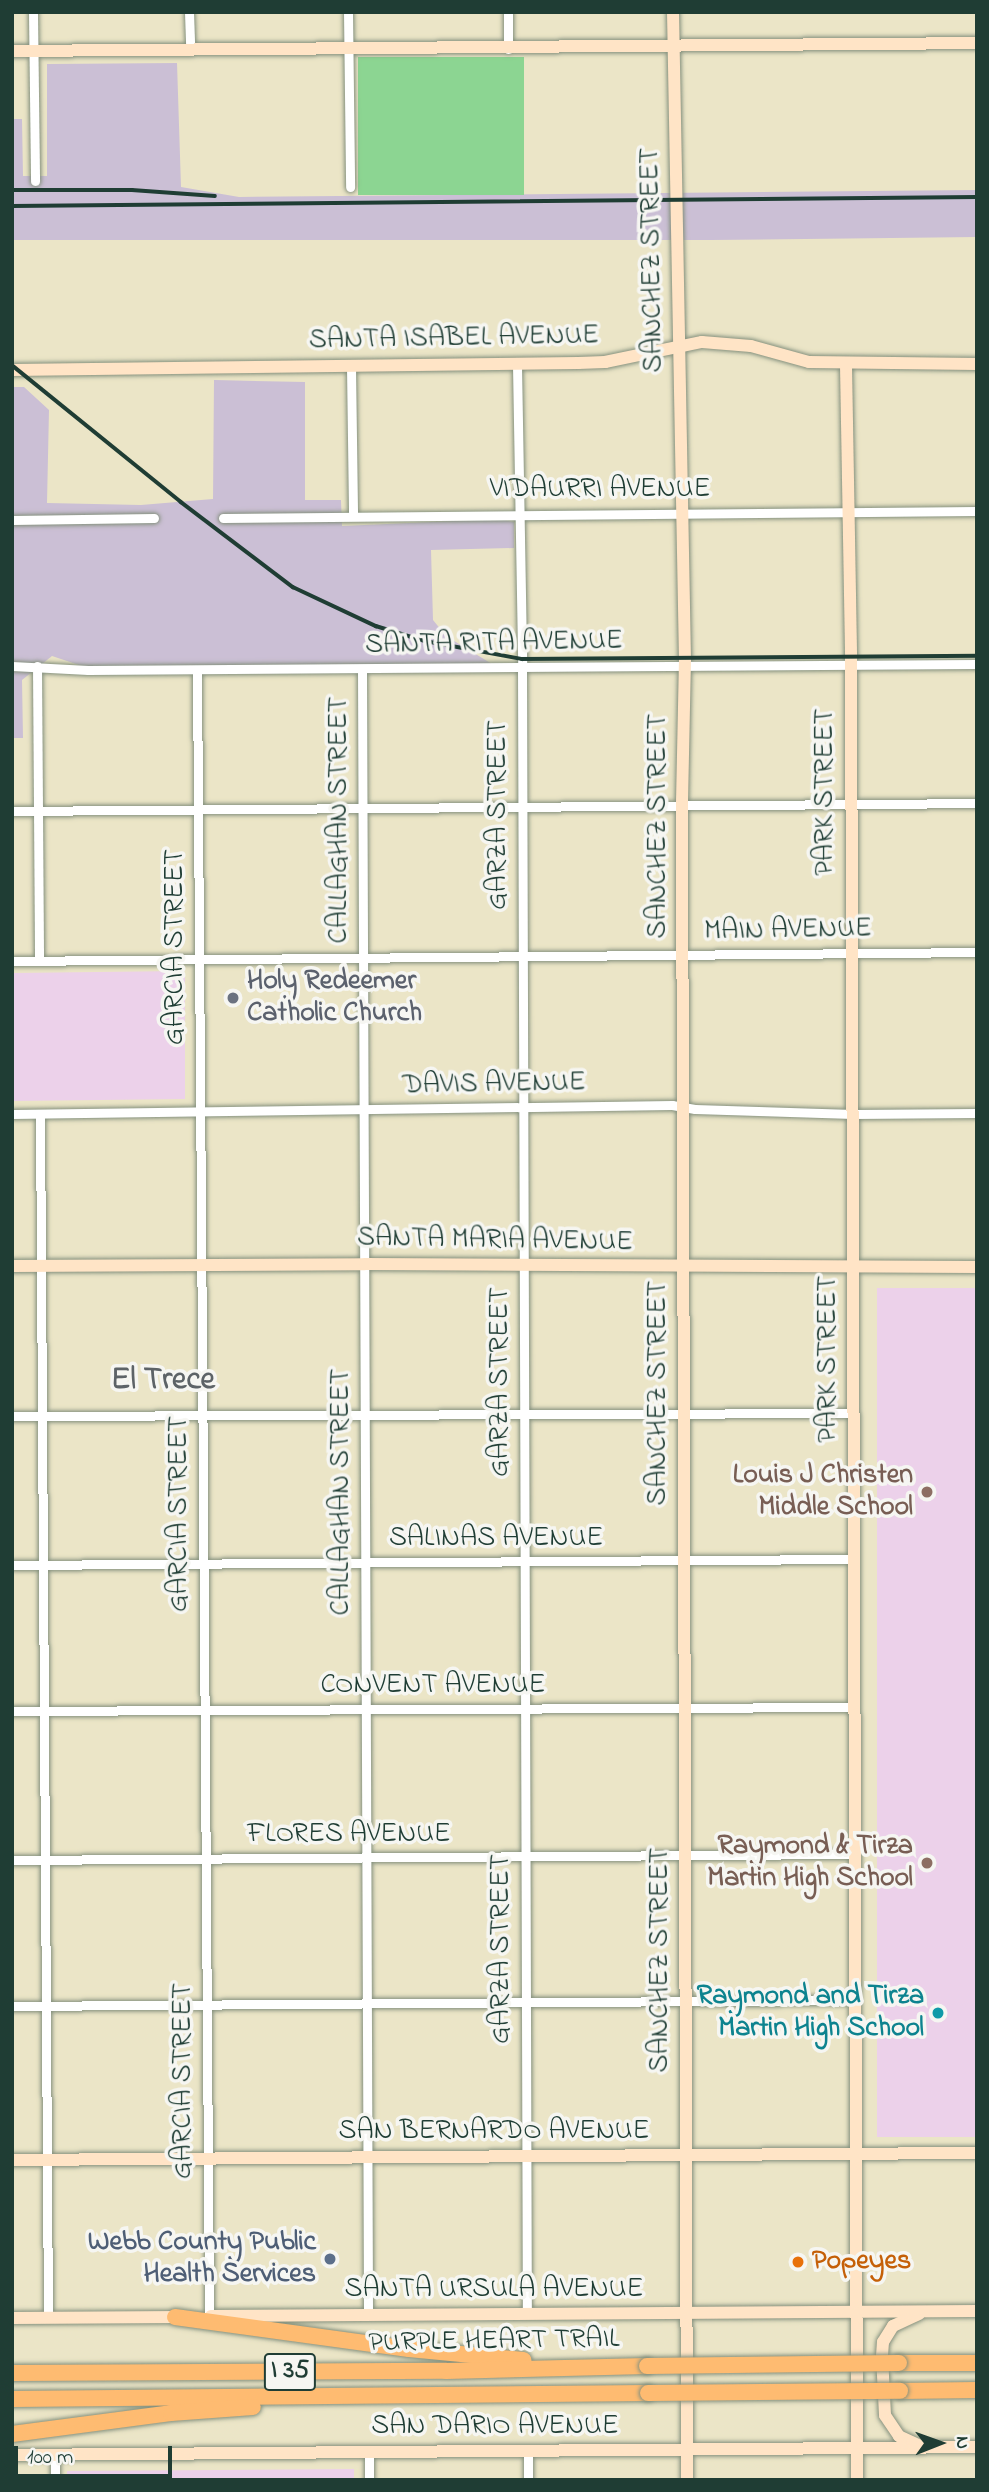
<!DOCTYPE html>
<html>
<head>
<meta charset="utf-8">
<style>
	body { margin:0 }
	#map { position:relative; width:989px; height:2492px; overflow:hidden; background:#ebe5c7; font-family:"Indie Flower",sans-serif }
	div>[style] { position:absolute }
	.built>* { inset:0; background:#ecd1ea; transform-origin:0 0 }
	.industrial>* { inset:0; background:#cbbfd5 }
	.green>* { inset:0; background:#8cd592; transform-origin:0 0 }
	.roads { filter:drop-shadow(0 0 2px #85917e) drop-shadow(0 0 2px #85917e) }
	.street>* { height:9px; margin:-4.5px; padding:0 4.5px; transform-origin:4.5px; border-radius:4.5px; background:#fff }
	.secondary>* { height:12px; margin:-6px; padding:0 6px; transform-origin:6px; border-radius:6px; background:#ffe4c6 }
	.highway>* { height:16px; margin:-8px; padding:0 8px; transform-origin:8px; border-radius:8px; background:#febb71 }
	.rail>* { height:3.5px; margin:-1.75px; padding:0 1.75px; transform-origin:1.75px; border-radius:1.75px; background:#1f3d34 }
	.bridges { filter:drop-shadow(0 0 2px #85917e) drop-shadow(0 0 2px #85917e) }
	.highway-bridge>* { height:16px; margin:-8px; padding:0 8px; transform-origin:8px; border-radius:8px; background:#febb71 }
	.dots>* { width:19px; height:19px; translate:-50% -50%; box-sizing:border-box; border:4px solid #f6f6f2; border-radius:50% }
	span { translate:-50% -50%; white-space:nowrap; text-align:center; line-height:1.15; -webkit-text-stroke:7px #f6f6f2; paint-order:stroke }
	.shield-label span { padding:2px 5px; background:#f6f6f2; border:2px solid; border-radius:5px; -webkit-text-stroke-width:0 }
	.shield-label { font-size:26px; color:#1f3d34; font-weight:700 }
	.street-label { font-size:28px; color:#1f3d34 }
	.worship-label { font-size:28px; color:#5b616d; font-weight:700 }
	.left { translate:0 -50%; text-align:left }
	.education-label { font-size:28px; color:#785e54; font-weight:700 }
	.right { translate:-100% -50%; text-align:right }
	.culture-label { font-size:28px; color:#0d838f; font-weight:700 }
	.service-label { font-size:28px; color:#4e5e75; font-weight:700 }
	.food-label { font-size:28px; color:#c56008; font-weight:700 }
	.quarter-label { font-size:32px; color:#5d6367; font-weight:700 }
	.frame { position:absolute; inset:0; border:14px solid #1f3d34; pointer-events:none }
	.north { position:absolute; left:905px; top:2408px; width:70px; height:70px; -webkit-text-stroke:5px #f6f6f2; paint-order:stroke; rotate:89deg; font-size:19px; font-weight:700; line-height:28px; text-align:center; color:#1f3d34 }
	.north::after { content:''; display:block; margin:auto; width:24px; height:32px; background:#1f3d34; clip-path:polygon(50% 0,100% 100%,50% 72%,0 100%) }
	.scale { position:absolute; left:14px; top:2446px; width:158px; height:32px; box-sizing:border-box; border:4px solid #1f3d34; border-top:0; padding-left:9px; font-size:21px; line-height:24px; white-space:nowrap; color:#1f3d34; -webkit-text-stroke:5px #f6f6f2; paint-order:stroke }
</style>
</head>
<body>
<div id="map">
	<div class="built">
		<div style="clip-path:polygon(182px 971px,185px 975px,185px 1099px,12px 1101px,12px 973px)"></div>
		<div style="left:977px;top:1288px;width:849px;height:100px;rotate:90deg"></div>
		<div style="clip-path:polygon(354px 2469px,354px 2480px,67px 2480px,67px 2471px)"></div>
	</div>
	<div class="industrial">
		<div style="clip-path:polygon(177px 63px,181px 187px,239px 197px,977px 190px,977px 237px,710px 240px,12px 240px,12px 119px,22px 119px,23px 176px,47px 176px,47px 64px)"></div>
		<div style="clip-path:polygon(214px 380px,305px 382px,305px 500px,341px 500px,342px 526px,498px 519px,514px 522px,514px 548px,431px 550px,433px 620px,446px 636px,492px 664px,88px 668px,52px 656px,22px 680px,23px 738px,12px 738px,12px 387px,24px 387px,49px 410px,47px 503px,141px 505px,213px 499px)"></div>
	</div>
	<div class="green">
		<div style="left:358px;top:57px;width:166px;height:138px"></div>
	</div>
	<div class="roads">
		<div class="street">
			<div style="left:33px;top:12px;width:169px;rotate:89.3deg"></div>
			<div style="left:189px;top:12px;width:37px;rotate:88deg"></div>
			<div style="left:348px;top:12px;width:175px;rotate:89.3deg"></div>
			<div style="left:508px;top:12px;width:37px;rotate:90deg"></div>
			<div style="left:517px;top:365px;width:301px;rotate:89deg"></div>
			<div style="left:522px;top:666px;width:1648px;rotate:89.83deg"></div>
			<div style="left:351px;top:367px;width:148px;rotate:89.2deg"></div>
			<div style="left:223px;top:518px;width:754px;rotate:-0.53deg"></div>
			<div style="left:12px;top:520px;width:142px;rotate:-0.8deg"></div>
			<div style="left:12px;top:666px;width:76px;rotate:3deg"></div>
			<div style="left:88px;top:670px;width:889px;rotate:-0.39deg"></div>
			<div style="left:37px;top:666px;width:295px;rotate:89.6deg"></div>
			<div style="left:362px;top:669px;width:1646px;rotate:89.79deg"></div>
			<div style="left:197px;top:670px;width:1646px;rotate:89.58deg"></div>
			<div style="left:12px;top:811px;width:965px;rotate:-0.47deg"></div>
			<div style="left:12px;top:961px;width:965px;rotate:-0.53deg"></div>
			<div style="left:12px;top:1114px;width:660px;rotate:-0.78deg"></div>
			<div style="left:672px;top:1105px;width:23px;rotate:10deg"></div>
			<div style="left:695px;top:1109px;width:158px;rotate:1.8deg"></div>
			<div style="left:853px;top:1114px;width:124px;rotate:-0.5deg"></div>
			<div style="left:40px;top:1114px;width:1204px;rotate:89.62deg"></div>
			<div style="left:12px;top:1416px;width:842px;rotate:-0.2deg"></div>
			<div style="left:12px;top:1565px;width:842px;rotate:-0.41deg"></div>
			<div style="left:12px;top:1711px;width:842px;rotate:-0.27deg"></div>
			<div style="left:12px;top:1860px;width:842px;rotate:-0.41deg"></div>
			<div style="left:12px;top:2006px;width:842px;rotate:-0.41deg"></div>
			<div style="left:369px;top:2451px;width:29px;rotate:90deg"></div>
			<div style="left:528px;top:2452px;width:28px;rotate:90deg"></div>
			<div style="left:55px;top:2454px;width:26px;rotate:90deg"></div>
		</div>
		<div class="secondary">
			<div style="left:673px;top:12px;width:647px;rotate:88.94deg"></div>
			<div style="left:685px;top:659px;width:146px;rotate:91.2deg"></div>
			<div style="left:682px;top:805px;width:1675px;rotate:89.83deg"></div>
			<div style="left:12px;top:51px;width:965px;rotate:-0.47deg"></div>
			<div style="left:846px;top:365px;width:291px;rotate:89deg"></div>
			<div style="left:851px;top:656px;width:1824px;rotate:89.81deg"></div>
			<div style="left:12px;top:370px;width:566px;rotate:-0.71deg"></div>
			<div style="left:578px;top:363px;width:27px;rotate:-2deg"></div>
			<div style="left:605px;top:362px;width:99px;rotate:-11.7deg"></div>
			<div style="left:702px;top:342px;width:49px;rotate:4.7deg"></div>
			<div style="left:751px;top:346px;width:60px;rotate:15.4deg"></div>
			<div style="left:809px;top:362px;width:168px;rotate:0.7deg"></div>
			<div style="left:12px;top:1266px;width:353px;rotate:-0.3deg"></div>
			<div style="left:365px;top:1264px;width:612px;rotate:0.28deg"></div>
			<div style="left:12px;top:2160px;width:965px;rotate:-0.42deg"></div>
			<div style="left:211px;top:2316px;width:766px;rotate:-0.37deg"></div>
			<div style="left:12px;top:2318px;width:170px;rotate:-0.3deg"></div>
			<div style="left:918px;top:2445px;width:21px;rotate:-155deg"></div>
			<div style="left:899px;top:2436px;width:25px;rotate:-124deg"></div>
			<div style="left:885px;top:2415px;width:59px;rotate:-92.9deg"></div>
			<div style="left:882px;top:2356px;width:14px;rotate:-86deg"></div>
			<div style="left:883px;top:2342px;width:19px;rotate:-58deg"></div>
			<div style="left:893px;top:2326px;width:29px;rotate:-25deg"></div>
			<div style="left:12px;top:2455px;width:965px;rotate:-0.47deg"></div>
		</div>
		<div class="highway">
			<div style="left:175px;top:2317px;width:236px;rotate:7.8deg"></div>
			<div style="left:409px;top:2349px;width:115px;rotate:5.5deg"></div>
			<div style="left:899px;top:2363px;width:78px"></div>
			<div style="left:12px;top:2373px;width:434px;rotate:-0.3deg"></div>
			<div style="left:446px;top:2371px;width:201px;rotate:-1.4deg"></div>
			<div style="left:900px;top:2391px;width:77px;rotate:-0.7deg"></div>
			<div style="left:12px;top:2399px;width:636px;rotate:-0.54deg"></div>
			<div style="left:12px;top:2434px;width:160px;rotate:-7.5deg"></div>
			<div style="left:171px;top:2413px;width:82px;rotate:-4.2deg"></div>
		</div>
	</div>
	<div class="rail">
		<div style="left:12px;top:190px;width:120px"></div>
		<div style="left:132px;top:190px;width:83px;rotate:4.1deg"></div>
		<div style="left:12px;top:206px;width:965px;rotate:-0.53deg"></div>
		<div style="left:12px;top:365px;width:218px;rotate:39deg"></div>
		<div style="left:181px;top:502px;width:141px;rotate:37.2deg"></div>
		<div style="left:293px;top:587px;width:92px;rotate:25.2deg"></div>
		<div style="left:376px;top:626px;width:51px;rotate:17deg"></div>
		<div style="left:425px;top:641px;width:99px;rotate:10.5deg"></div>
		<div style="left:522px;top:659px;width:455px;rotate:-0.4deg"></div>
	</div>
	<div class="bridges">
		<div class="highway-bridge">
			<div style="left:647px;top:2366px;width:252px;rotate:-0.7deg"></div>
			<div style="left:648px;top:2393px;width:252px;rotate:-0.5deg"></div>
		</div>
	</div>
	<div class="dots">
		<div style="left:233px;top:998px;background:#6b7280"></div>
		<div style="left:927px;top:1492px;background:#8d6e63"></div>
		<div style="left:927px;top:1863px;background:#8d6e63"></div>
		<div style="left:938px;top:2013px;background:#0f9aa8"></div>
		<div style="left:330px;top:2259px;background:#5c6f8a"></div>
		<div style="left:798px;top:2262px;background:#e8710a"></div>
	</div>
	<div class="shield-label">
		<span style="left:290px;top:2372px">I 35</span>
	</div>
	<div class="street-label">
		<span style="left:653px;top:260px;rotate:-91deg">SANCHEZ STREET</span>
		<span style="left:454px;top:339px;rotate:-1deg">SANTA ISABEL AVENUE</span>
		<span style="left:600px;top:490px">VIDAURRI AVENUE</span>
		<span style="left:494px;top:644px;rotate:-1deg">SANTA RITA AVENUE</span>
		<span style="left:826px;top:792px;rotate:-90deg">PARK STREET</span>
		<span style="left:499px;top:815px;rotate:-90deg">GARZA STREET</span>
		<span style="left:340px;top:820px;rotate:-90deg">CALLAGHAN STREET</span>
		<span style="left:659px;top:826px;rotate:-90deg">SANCHEZ STREET</span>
		<span style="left:788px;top:931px;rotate:-1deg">MAIN AVENUE</span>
		<span style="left:176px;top:947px;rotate:-90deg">GARCIA STREET</span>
		<span style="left:494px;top:1085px;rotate:-1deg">DAVIS AVENUE</span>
		<span style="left:495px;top:1241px;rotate:1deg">SANTA MARIA AVENUE</span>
		<span style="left:829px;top:1359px;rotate:-90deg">PARK STREET</span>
		<span style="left:501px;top:1382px;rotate:-90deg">GARZA STREET</span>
		<span style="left:659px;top:1393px;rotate:-90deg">SANCHEZ STREET</span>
		<span style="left:342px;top:1492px;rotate:-90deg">CALLAGHAN STREET</span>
		<span style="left:180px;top:1514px;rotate:-90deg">GARCIA STREET</span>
		<span style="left:496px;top:1539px">SALINAS AVENUE</span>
		<span style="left:433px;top:1686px">CONVENT AVENUE</span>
		<span style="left:349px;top:1835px">FLORES AVENUE</span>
		<span style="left:502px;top:1949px;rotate:-90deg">GARZA STREET</span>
		<span style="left:661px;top:1960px;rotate:-90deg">SANCHEZ STREET</span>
		<span style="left:184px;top:2081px;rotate:-90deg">GARCIA STREET</span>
		<span style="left:494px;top:2132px">SAN BERNARDO AVENUE</span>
		<span style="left:494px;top:2290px">SANTA URSULA AVENUE</span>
		<span style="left:494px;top:2342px;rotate:-1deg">PURPLE HEART TRAIL</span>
		<span style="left:495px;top:2427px">SAN DARIO AVENUE</span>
	</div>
	<div class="worship-label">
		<span class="left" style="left:247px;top:998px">Holy Redeemer<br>Catholic Church</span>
	</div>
	<div class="education-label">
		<span class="right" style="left:913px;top:1492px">Louis J Christen<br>Middle School</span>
		<span class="right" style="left:913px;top:1863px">Raymond &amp; Tirza<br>Martin High School</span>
	</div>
	<div class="culture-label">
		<span class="right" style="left:924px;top:2013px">Raymond and Tirza<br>Martin High School</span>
	</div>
	<div class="service-label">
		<span class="right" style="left:316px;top:2259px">Webb County Public<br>Health Services</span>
	</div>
	<div class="food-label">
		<span class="left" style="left:812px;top:2262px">Popeyes</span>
	</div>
	<div class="quarter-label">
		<span style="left:163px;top:1381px">El Trece</span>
	</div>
	<div class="frame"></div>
	<div class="north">N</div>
	<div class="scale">100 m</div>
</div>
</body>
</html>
